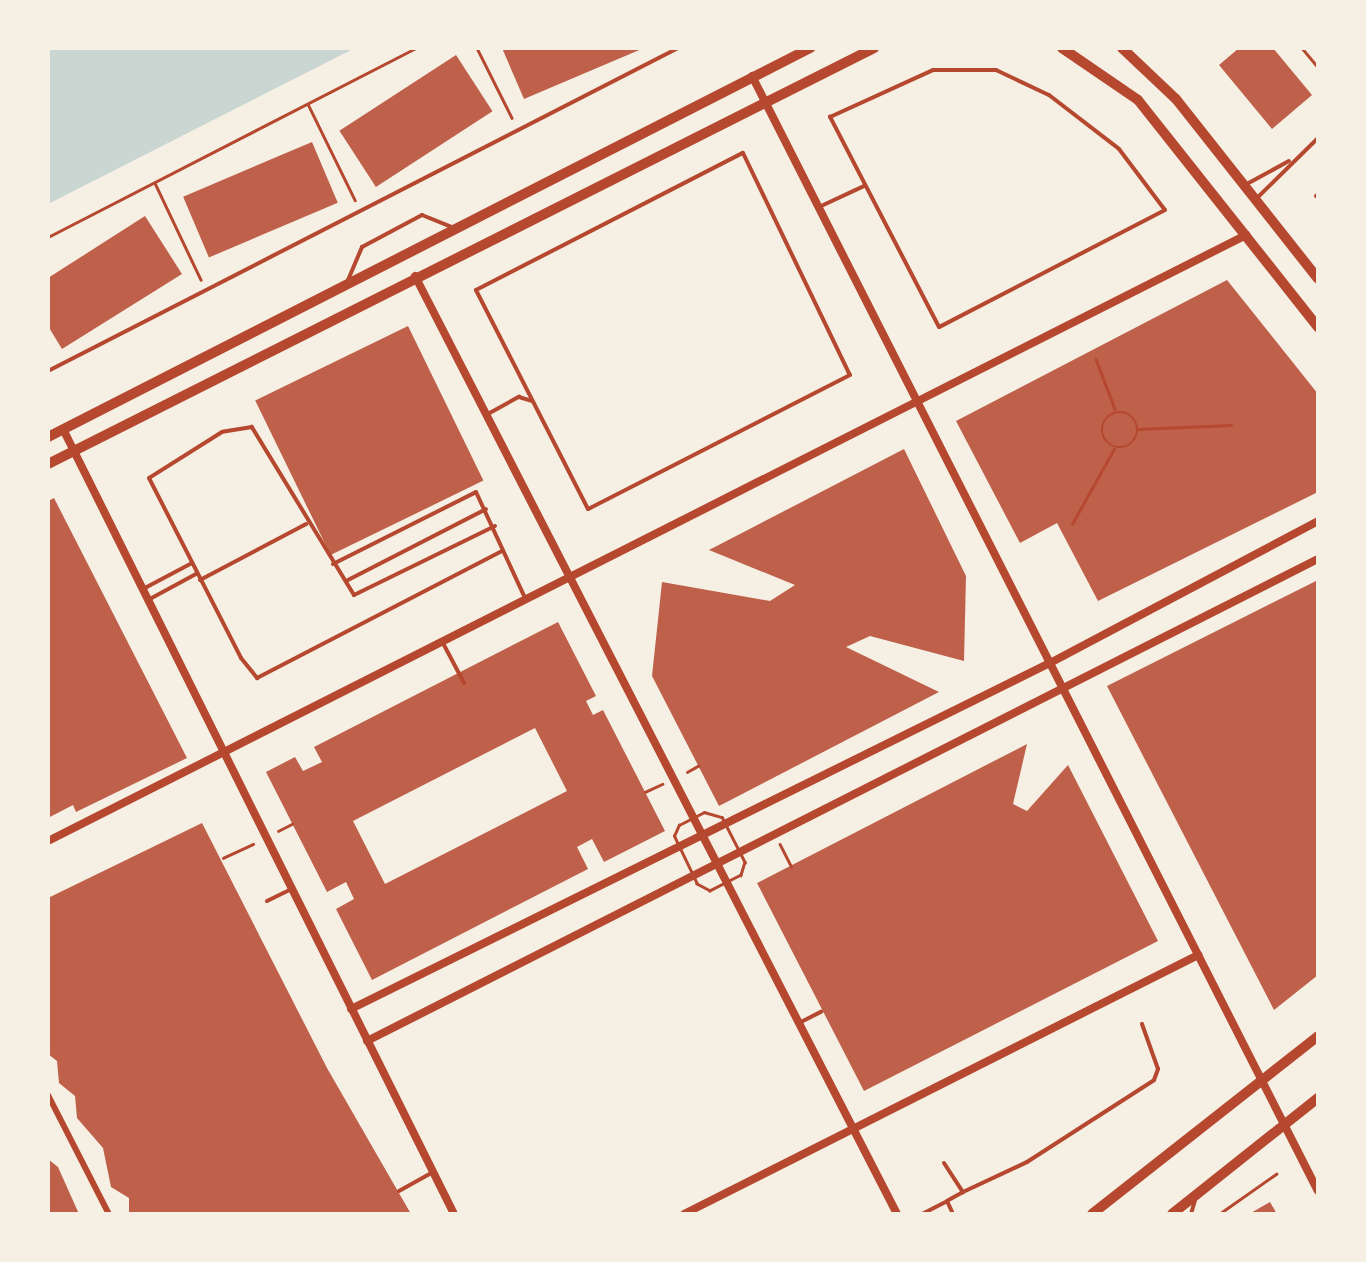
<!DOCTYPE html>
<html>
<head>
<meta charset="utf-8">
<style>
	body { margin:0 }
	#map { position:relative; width:1366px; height:1262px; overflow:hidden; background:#f6efe4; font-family:Cabin,sans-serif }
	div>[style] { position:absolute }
	.water>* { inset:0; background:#c9d6d2 }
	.building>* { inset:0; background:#bf614a; transform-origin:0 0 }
	.path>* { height:2.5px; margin:-1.25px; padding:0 1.25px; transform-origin:1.25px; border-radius:1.25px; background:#b5482f }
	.path>.ring { margin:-1.25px; padding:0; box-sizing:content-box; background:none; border:2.5px solid #b5482f; border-radius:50% }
	.service>* { height:4px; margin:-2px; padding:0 2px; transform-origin:2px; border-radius:2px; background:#b5482f }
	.pedestrian>* { height:6px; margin:-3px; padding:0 3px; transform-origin:3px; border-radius:3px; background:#b5482f }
	.minor>* { height:8px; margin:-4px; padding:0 4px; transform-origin:4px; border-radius:4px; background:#b5482f }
	.tertiary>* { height:10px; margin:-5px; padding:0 5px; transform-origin:5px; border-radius:5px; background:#b5482f }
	span { translate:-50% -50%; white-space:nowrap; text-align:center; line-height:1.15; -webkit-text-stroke:10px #f6efe4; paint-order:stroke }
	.frame { position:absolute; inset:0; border:50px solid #f6efe4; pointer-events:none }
</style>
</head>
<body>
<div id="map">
	<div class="water">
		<div style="clip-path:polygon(48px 48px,355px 48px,48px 204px)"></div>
	</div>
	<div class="building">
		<div style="clip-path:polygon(502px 48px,644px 48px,524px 99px)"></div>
		<div style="clip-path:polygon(1239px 48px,1273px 48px,1312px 95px,1272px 129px,1219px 65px)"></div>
		<div style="left:456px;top:55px;width:67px;height:139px;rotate:57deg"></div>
		<div style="left:312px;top:142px;width:66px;height:140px;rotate:67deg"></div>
		<div style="clip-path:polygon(145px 216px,182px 274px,62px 349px,48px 326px,48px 278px)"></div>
		<div style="clip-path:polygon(1227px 280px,1318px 394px,1318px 492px,1098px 601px,1057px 523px,1020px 543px,956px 421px)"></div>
		<div style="left:408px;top:326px;width:172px;height:170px;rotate:64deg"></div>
		<div style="clip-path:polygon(904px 449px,966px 576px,964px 661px,870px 636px,846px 647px,939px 692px,719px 806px,652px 676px,662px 582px,770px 601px,795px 585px,709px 550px)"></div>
		<div style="clip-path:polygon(54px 498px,187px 758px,76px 812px,73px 805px,48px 818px,48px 501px)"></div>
		<div style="clip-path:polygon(1318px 580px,1318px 975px,1274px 1010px,1107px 686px)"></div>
		<div style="clip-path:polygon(evenodd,558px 622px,596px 696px,586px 701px,593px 715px,603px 710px,665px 831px,604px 862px,592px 839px,577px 847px,588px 869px,372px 980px,336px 909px,354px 899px,346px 882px,327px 892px,266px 772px,295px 757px,303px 771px,322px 762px,314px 747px,558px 622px,535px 728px,567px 791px,385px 884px,353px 821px,535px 728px)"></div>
		<div style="clip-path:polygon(1027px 744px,1013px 804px,1027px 811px,1068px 765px,1158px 941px,864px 1091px,757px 883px)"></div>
		<div style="clip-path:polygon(202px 823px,327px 1068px,411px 1214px,129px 1214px,129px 1198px,111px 1187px,103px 1148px,77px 1118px,75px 1096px,59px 1083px,57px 1061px,48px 1054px,48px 898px)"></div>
		<div style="clip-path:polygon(48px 1159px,58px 1167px,79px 1214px,48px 1214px)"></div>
		<div style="clip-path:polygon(1270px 1202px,1277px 1214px,1249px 1214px)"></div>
	</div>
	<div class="path">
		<div style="left:477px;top:48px;width:78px;rotate:63.4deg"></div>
		<div style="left:1302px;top:48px;width:25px;rotate:50deg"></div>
		<div style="left:308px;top:104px;width:107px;rotate:63.9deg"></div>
		<div style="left:155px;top:183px;width:107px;rotate:64.6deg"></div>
		<div style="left:48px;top:237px;width:413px;rotate:-27.2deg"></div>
		<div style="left:1096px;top:359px;width:53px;rotate:69.2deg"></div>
		<div class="ring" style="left:1102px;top:412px;width:33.5px;height:33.5px"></div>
		<div style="left:1139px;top:429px;width:92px;rotate:-2.5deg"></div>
		<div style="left:1072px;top:524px;width:86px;rotate:-60.8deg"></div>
		<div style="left:687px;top:772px;width:13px;rotate:-29deg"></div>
		<div style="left:645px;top:792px;width:19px;rotate:-25deg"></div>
		<div style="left:704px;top:812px;width:19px;rotate:16deg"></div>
		<div style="left:722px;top:817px;width:51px;rotate:62.9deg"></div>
		<div style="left:745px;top:862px;width:14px;rotate:107deg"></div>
		<div style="left:741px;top:875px;width:35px;rotate:153deg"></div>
		<div style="left:710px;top:891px;width:15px;rotate:-152deg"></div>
		<div style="left:697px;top:884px;width:53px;rotate:-115.6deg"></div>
		<div style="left:674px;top:836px;width:12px;rotate:-66deg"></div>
		<div style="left:679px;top:825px;width:28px;rotate:-27deg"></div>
		<div style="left:278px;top:831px;width:16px;rotate:-27deg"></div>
		<div style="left:780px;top:844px;width:25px;rotate:63deg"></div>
		<div style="left:223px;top:858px;width:33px;rotate:-25deg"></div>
		<div style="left:1219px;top:1214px;width:70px;rotate:-35.1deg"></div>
	</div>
	<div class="service">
		<div style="left:933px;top:70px;width:63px"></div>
		<div style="left:996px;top:70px;width:59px;rotate:25.3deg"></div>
		<div style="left:1049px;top:95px;width:88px;rotate:37.6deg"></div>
		<div style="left:1119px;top:149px;width:76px;rotate:53deg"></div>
		<div style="left:1165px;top:210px;width:254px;rotate:152.6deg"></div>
		<div style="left:939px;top:327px;width:237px;rotate:-117.4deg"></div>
		<div style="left:830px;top:117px;width:113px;rotate:-24.5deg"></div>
		<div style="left:743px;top:153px;width:246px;rotate:64.3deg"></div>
		<div style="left:850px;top:375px;width:294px;rotate:152.9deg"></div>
		<div style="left:588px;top:509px;width:246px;rotate:-117.1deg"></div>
		<div style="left:476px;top:290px;width:300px;rotate:-27.2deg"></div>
		<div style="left:1245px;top:185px;width:50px;rotate:-28.6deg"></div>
		<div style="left:1316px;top:196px;width:3px;rotate:-45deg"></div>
		<div style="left:1256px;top:199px;width:87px;rotate:-44.5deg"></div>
		<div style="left:819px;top:207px;width:50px;rotate:-25deg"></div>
		<div style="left:348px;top:280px;width:36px;rotate:-67deg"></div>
		<div style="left:362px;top:247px;width:68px;rotate:-28.1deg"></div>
		<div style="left:422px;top:215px;width:31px;rotate:22deg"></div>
		<div style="left:48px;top:371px;width:708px;rotate:-27.14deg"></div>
		<div style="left:486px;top:415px;width:38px;rotate:-29deg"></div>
		<div style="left:519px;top:397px;width:14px;rotate:17deg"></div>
		<div style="left:495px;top:526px;width:157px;rotate:153.9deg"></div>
		<div style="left:354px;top:595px;width:197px;rotate:-121.3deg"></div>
		<div style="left:252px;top:427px;width:30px;rotate:171deg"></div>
		<div style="left:222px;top:432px;width:86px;rotate:147.8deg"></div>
		<div style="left:149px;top:478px;width:202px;rotate:62.9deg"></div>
		<div style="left:241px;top:658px;width:26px;rotate:51deg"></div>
		<div style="left:257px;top:678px;width:276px;rotate:-27.4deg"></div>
		<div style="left:333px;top:564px;width:160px;rotate:-26.7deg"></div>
		<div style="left:476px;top:492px;width:117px;rotate:65.2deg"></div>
		<div style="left:200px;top:580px;width:120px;rotate:-27.8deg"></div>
		<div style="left:348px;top:580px;width:155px;rotate:-27.2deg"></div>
		<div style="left:143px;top:589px;width:55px;rotate:-28deg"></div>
		<div style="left:148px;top:600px;width:55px;rotate:-28.4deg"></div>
		<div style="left:444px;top:645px;width:43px;rotate:62.2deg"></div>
		<div style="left:267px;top:901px;width:25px;rotate:-26deg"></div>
		<div style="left:799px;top:1023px;width:25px;rotate:-27deg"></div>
		<div style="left:944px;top:1163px;width:35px;rotate:57deg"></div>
		<div style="left:963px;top:1192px;width:18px;rotate:151deg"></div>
		<div style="left:947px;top:1201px;width:14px;rotate:65deg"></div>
		<div style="left:399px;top:1191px;width:39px;rotate:-29deg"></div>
		<div style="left:963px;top:1192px;width:71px;rotate:-25.1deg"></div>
		<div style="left:1027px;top:1162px;width:151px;rotate:-32.8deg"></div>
		<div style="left:1154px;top:1080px;width:12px;rotate:-70deg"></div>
		<div style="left:1158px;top:1069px;width:48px;rotate:-109.6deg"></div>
		<div style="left:922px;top:1214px;width:28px;rotate:-27deg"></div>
		<div style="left:1191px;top:1214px;width:15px;rotate:-74deg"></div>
	</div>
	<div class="pedestrian">
		<div style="left:48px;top:1095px;width:134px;rotate:62.9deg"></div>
	</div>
	<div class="minor">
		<div style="left:752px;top:76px;width:1250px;rotate:63.09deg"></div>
		<div style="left:415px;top:276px;width:1055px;rotate:62.8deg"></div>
		<div style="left:63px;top:429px;width:877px;rotate:63.52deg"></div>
		<div style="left:48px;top:841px;width:1343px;rotate:-26.83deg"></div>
		<div style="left:351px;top:1009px;width:780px;rotate:-26.34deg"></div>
		<div style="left:1050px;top:663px;width:303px;rotate:-27.9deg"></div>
		<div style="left:367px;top:1041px;width:1066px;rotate:-26.88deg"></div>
		<div style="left:684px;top:1214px;width:576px;rotate:-26.74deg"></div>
	</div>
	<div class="tertiary">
		<div style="left:1062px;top:48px;width:92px;rotate:34.4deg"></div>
		<div style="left:1138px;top:100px;width:290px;rotate:51.6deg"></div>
		<div style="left:1122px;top:48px;width:74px;rotate:43.4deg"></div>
		<div style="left:1176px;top:99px;width:229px;rotate:51.7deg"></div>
		<div style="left:48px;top:437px;width:856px;rotate:-27.04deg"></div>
		<div style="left:48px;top:464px;width:925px;rotate:-26.73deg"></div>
		<div style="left:1092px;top:1214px;width:288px;rotate:-38.2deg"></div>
		<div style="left:1172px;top:1214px;width:186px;rotate:-38.5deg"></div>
	</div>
	<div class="frame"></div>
</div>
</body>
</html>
